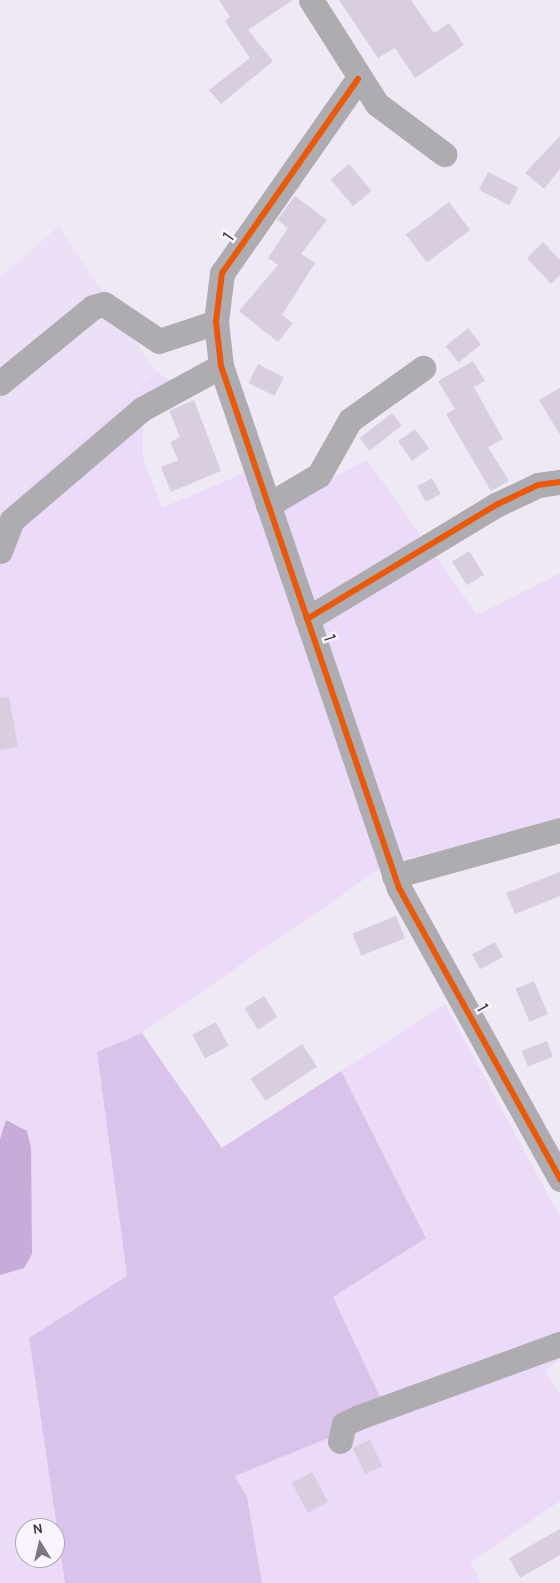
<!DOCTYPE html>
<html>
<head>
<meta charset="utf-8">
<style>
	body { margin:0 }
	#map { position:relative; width:560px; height:1583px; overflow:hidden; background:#efe8f5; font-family:Karla,sans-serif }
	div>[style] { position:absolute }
	.built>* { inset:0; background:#ece0f6 }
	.green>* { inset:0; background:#ecdaf9 }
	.forest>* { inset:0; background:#dac3ea }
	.water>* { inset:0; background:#c7acda }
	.building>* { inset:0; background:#d8cee0; transform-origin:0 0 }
	.minor>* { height:25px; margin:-12.5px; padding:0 12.5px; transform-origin:12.5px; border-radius:12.5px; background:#aeacb1 }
	.cycleway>* { height:6px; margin:-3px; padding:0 3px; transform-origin:3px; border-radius:3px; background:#e8590c }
	span { translate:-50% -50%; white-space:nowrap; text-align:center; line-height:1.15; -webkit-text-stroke:5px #f9f4fd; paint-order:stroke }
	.street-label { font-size:19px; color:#3d3841 }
	.north { position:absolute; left:15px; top:1518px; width:50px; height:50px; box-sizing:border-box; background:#f9f4fd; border:1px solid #aea9b2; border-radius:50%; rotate:351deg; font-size:14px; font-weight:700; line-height:20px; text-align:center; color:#3d3841 }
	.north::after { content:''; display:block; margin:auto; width:18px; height:22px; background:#7b7680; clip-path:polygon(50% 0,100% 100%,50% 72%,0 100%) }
</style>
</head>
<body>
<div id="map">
	<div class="built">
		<div style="clip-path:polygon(59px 226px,156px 372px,0 512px,0 277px)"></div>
	</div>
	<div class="green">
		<div style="clip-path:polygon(evenodd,156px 372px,175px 383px,143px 417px,143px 458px,162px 508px,249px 471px,262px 515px,367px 460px,477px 615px,560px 573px,560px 821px,388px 863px,142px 1033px,97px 1052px,127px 1276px,29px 1338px,65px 1583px,0 1583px,0 512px,156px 372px,25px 1528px,55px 1528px,55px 1558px,25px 1558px,25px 1528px)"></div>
		<div style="clip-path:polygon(445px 1004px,560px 1217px,560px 1359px,545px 1371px,560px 1395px,560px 1501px,470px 1562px,481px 1583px,262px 1583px,247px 1497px,235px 1476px,388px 1414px,333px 1297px,426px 1237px,341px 1071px)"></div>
	</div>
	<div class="forest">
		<div style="clip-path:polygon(142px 1033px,222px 1148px,341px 1071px,426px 1238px,333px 1297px,388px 1414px,235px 1476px,247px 1497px,262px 1583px,65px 1583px,29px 1338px,127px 1276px,97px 1052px)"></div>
	</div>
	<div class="water">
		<div style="clip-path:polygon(6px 1120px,27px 1131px,31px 1148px,32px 1254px,24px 1268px,0 1275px,0 1139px)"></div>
	</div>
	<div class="building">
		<div style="clip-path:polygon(219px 0,293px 0,248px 30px,273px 61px,221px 104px,209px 90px,250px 58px,225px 21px,230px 17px)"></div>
		<div style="clip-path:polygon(339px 0,411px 0,434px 33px,449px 23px,464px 45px,415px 78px,395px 48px,378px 58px)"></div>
		<div style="clip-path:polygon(560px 136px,560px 169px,544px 189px,525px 173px)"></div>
		<div style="left:349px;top:164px;width:35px;height:24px;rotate:50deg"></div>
		<div style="left:488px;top:172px;width:34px;height:20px;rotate:27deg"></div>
		<div style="clip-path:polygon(295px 196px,327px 220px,301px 254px,315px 263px,282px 315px,293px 323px,278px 342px,239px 311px,278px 265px,268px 258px,288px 228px,277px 220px)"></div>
		<div style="left:449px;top:202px;width:35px;height:54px;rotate:53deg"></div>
		<div style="clip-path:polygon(543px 242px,560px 260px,560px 275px,551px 284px,527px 258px)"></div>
		<div style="left:468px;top:328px;width:21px;height:29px;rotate:51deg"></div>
		<div style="clip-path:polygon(473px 361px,485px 381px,474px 387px,503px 439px,488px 447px,509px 481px,491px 491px,446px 414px,455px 409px,438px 381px)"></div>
		<div style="left:258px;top:364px;width:29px;height:21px;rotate:27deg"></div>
		<div style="clip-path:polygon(560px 388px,560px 435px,539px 400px)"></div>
		<div style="clip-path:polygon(194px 400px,221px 471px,171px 492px,161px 467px,178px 460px,170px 442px,180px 437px,169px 411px)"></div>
		<div style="left:392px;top:413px;width:16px;height:41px;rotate:52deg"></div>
		<div style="left:415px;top:429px;width:24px;height:21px;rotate:54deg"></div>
		<div style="left:432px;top:478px;width:18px;height:17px;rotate:61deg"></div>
		<div style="left:469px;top:551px;width:28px;height:20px;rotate:58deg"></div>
		<div style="clip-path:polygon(9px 697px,18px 747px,0 750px,0 698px)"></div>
		<div style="clip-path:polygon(560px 872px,560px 896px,515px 914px,506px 893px)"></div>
		<div style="left:396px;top:916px;width:24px;height:47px;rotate:68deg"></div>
		<div style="left:495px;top:942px;width:17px;height:26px;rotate:62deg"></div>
		<div style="left:534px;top:981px;width:36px;height:20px;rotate:67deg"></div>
		<div style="left:264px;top:996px;width:25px;height:23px;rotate:58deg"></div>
		<div style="left:216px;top:1022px;width:27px;height:27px;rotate:62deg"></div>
		<div style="left:547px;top:1041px;width:17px;height:27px;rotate:69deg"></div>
		<div style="left:302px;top:1044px;width:27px;height:62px;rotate:56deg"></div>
		<div style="left:370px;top:1440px;width:29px;height:19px;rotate:65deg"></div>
		<div style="left:312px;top:1472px;width:34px;height:23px;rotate:62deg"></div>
		<div style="clip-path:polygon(560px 1529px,560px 1555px,520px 1578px,509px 1558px)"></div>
	</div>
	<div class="minor">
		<div style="left:311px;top:0;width:123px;rotate:57.6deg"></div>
		<div style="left:377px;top:104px;width:84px;rotate:36.7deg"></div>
		<div style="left:358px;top:79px;width:237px;rotate:125deg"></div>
		<div style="left:222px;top:273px;width:49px;rotate:97deg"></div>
		<div style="left:216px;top:322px;width:44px;rotate:83.5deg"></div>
		<div style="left:221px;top:366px;width:552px;rotate:71.17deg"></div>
		<div style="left:399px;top:888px;width:333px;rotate:61deg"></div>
		<div style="left:0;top:383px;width:120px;rotate:-39.3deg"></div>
		<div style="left:93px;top:307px;width:11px;rotate:-15deg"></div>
		<div style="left:104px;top:304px;width:66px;rotate:33.9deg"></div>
		<div style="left:159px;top:341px;width:60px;rotate:-18.4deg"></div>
		<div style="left:268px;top:505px;width:59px;rotate:-30.5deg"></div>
		<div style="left:319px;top:475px;width:63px;rotate:-60.6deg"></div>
		<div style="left:350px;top:420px;width:90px;rotate:-35.5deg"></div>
		<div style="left:0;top:551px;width:33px;rotate:-69deg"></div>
		<div style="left:12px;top:520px;width:171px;rotate:-40.5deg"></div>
		<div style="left:142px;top:409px;width:90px;rotate:-28.6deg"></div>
		<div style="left:307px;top:619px;width:223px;rotate:-31.1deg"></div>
		<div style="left:498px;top:504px;width:44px;rotate:-25.4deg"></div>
		<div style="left:538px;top:485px;width:22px;rotate:-8deg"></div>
		<div style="left:394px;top:876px;width:172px;rotate:-15.5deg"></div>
		<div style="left:340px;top:1441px;width:17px;rotate:-77deg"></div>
		<div style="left:344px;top:1424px;width:17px;rotate:-25deg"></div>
		<div style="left:359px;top:1417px;width:214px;rotate:-20deg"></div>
	</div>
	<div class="cycleway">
		<div style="left:358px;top:79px;width:237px;rotate:125deg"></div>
		<div style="left:222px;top:273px;width:49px;rotate:97deg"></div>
		<div style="left:216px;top:322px;width:44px;rotate:83.5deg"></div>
		<div style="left:221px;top:366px;width:552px;rotate:71.17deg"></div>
		<div style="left:399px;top:888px;width:333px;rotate:61deg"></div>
		<div style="left:307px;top:619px;width:223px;rotate:-31.1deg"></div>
		<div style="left:498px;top:504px;width:44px;rotate:-25.4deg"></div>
		<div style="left:538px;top:485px;width:22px;rotate:-8deg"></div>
	</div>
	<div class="street-label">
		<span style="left:229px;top:237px;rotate:-55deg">1</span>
		<span style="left:329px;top:638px;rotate:71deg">1</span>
		<span style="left:482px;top:1008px;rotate:61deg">1</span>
	</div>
	<div class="north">N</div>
</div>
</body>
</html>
